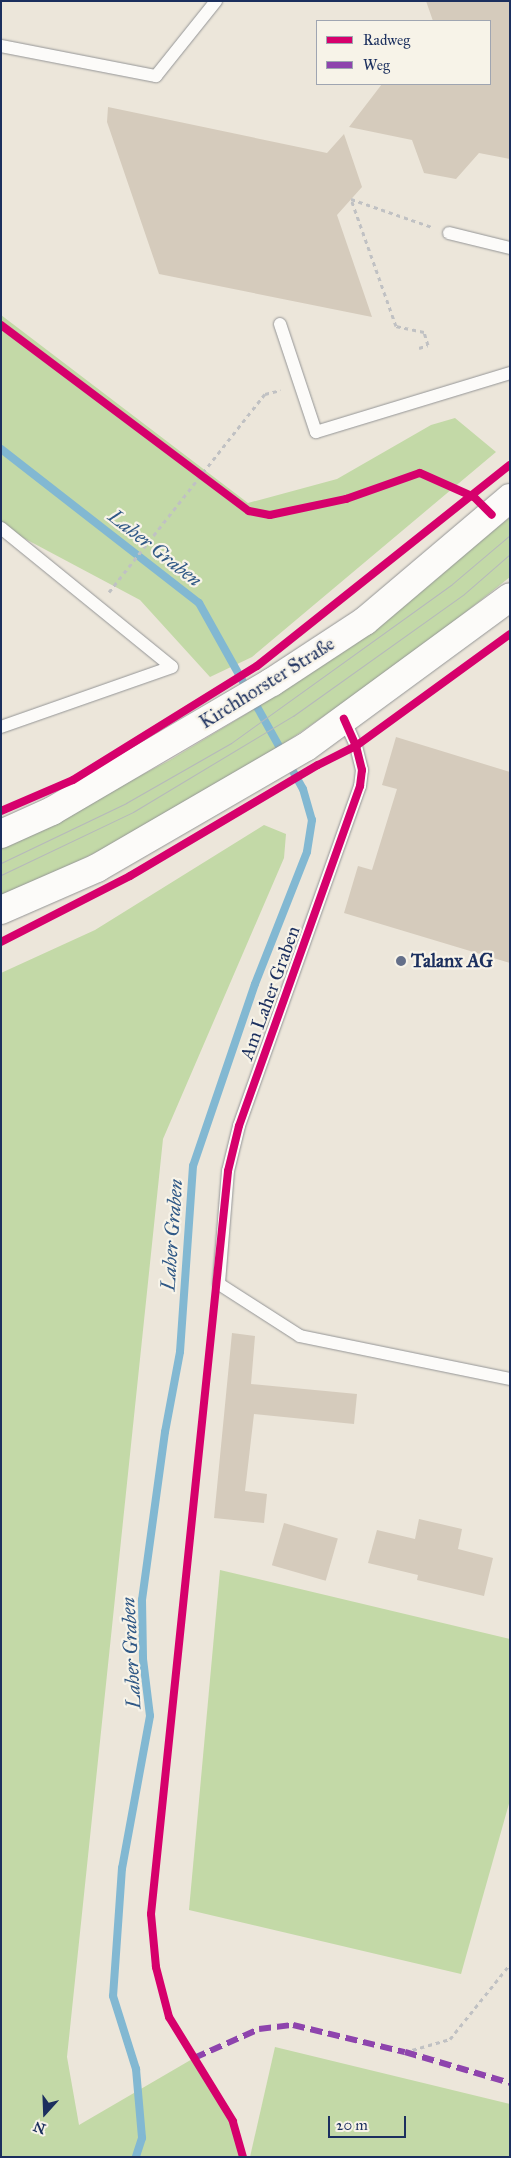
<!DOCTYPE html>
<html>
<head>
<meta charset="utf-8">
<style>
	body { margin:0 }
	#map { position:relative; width:511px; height:2158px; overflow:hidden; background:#ece6da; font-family:"IM FELL Great Primer",serif }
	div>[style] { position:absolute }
	.green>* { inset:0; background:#c3d9a7 }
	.stream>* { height:8px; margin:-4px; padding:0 4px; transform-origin:4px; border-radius:4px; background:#82b8d2 }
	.building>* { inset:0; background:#d5cbbc; transform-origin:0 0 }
	.path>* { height:3px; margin-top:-1.5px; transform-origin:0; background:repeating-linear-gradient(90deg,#c0c1c3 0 4px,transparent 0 8px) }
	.roads { filter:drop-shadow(0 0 1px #949596) drop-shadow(0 0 1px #949596) }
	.service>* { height:12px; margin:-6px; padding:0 6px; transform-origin:6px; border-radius:6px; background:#fcfbf9 }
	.secondary>* { height:28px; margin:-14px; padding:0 14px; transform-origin:14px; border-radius:14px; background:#fcfbf9 }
	.tram>* { height:1px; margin:-0.5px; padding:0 0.5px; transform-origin:0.5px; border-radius:0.5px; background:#b6b8bb }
	.quiet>* { height:6px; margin-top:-3px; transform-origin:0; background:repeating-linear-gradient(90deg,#8e44ad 0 12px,transparent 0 18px) }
	.cycleway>* { height:8px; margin:-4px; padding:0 4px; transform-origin:4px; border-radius:4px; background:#d6006c }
	.dots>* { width:14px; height:14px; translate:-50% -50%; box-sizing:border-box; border:2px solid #f7f3e8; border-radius:50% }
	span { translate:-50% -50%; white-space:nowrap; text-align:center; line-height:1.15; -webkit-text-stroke:4.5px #f7f3e8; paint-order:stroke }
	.street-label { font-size:19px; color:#1b2f5e }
	.poi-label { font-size:19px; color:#1b2f5e; font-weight:700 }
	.left { translate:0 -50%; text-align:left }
	.water-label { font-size:20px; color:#2f5886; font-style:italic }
	.frame { position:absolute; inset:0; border:2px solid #1b2f5e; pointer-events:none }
	.legend { position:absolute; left:316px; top:20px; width:175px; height:65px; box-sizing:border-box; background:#f7f3e8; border:1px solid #9fa5b1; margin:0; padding:6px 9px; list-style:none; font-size:15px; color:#1b2f5e }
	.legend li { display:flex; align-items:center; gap:10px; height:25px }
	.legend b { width:25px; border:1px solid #9fa5b1 }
	.north { position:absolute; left:20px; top:2088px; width:50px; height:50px; -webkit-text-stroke:4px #f7f3e8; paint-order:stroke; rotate:200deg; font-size:14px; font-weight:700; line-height:20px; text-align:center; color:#1b2f5e }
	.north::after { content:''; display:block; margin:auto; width:18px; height:22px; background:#1b2f5e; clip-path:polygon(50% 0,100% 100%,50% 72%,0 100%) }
	.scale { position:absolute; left:328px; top:2116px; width:78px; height:22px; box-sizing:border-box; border:2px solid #1b2f5e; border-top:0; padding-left:6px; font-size:15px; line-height:18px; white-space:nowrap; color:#1b2f5e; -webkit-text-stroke:4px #f7f3e8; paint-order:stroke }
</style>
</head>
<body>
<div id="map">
	<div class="green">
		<div style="clip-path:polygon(1px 315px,248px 503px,337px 479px,431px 425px,455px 418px,496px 452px,252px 657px,210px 677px,140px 600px,1px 526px)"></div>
		<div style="clip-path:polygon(510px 517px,510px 577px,409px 657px,285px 743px,115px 843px,1px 899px,1px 849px,170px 760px,246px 714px,353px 642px)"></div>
		<div style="clip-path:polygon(264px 825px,286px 834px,284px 858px,163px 1139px,67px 2057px,79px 2125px,194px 2058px,233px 2121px,243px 2157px,1px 2157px,1px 973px,95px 930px)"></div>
		<div style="clip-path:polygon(220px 1570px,510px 1639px,510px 1800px,461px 1974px,189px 1910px)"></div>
		<div style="clip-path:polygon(275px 2047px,510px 2104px,510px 2157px,250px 2157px)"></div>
	</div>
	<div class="stream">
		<div style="left:1px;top:449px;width:251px;rotate:37.9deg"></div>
		<div style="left:199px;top:603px;width:213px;rotate:60.8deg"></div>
		<div style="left:303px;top:789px;width:32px;rotate:74deg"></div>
		<div style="left:312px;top:820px;width:32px;rotate:99deg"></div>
		<div style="left:307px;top:852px;width:142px;rotate:111.5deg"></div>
		<div style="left:255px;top:984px;width:192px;rotate:108.8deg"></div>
		<div style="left:193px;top:1166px;width:186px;rotate:94deg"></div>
		<div style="left:180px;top:1352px;width:81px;rotate:100.6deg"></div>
		<div style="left:165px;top:1432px;width:170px;rotate:97.8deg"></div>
		<div style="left:142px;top:1600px;width:59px;rotate:89deg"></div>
		<div style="left:143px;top:1659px;width:57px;rotate:83deg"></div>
		<div style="left:150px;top:1716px;width:155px;rotate:100.4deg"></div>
		<div style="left:122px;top:1868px;width:128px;rotate:94deg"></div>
		<div style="left:113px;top:1996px;width:77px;rotate:72.5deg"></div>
		<div style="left:136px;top:2069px;width:69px;rotate:85deg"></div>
		<div style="left:142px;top:2138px;width:20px;rotate:108deg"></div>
	</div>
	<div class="building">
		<div style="clip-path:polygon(426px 1px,510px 1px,510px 159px,479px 153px,456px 179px,424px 173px,412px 140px,349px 127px,382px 84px,490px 84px,490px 21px,433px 21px)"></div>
		<div style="clip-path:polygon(108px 107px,327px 153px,344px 134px,362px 187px,337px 215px,372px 317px,159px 274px,107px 122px)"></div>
		<div style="clip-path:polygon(396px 737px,510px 772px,510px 963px,344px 913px,358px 866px,372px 870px,397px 789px,382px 785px)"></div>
		<div style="clip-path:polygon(232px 1333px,255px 1336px,251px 1384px,357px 1394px,354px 1424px,254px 1414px,245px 1491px,267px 1494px,264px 1523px,214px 1518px)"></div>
		<div style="clip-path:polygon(419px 1519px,462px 1529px,458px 1549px,493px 1558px,484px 1596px,417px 1580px,418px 1575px,368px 1563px,377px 1530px,415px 1539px)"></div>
		<div style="left:284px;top:1523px;width:56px;height:44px;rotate:16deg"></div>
	</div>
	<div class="path">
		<div style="left:419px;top:348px;width:9px;rotate:-18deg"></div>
		<div style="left:428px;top:345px;width:14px;rotate:-107deg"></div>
		<div style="left:424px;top:332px;width:29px;rotate:-168deg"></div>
		<div style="left:396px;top:326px;width:135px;rotate:-109.5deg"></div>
		<div style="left:351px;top:199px;width:86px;rotate:19.1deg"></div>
		<div style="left:109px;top:592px;width:252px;rotate:-51.8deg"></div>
		<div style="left:265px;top:394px;width:16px;rotate:-14deg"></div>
		<div style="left:405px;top:2052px;width:47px;rotate:-16.1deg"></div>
		<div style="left:450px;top:2039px;width:96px;rotate:-51.3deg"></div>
	</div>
	<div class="roads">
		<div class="service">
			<div style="left:1px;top:46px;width:158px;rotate:11deg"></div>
			<div style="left:156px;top:76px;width:96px;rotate:-51.3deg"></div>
			<div style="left:449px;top:233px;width:63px;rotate:13.8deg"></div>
			<div style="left:280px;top:324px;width:114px;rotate:71.6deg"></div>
			<div style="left:316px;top:432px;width:203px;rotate:-16.9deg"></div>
			<div style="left:1px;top:528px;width:220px;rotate:39.1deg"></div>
			<div style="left:172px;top:667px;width:181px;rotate:160.7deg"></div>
			<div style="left:344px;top:719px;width:30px;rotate:66deg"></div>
			<div style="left:356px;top:746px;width:25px;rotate:76deg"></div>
			<div style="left:362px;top:770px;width:16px;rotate:97deg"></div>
			<div style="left:360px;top:786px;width:361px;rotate:109.6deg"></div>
			<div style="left:239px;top:1126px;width:46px;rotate:103.7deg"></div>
			<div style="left:228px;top:1171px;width:113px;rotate:94.6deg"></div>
			<div style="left:219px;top:1284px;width:96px;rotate:32.7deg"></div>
			<div style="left:300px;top:1336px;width:214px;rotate:11.6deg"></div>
		</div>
		<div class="secondary">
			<div style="left:1px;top:834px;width:56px;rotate:-24.3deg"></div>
			<div style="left:52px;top:811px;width:255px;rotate:-30.4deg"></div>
			<div style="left:272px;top:682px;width:111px;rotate:-33.3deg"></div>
			<div style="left:365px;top:621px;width:190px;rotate:-40.3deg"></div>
			<div style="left:1px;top:910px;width:105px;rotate:-23.6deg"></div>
			<div style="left:97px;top:868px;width:241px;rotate:-30.1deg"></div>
			<div style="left:306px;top:747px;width:253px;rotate:-36.3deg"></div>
		</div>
	</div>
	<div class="tram">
		<div style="left:1px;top:863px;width:139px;rotate:-25.6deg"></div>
		<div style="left:126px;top:803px;width:121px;rotate:-29.7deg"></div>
		<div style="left:231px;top:743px;width:272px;rotate:-35.7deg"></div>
		<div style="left:452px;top:584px;width:76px;rotate:-40.2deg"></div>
		<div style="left:1px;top:875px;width:146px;rotate:-25.5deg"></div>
		<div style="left:133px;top:812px;width:187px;rotate:-31deg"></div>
		<div style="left:293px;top:716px;width:210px;rotate:-35.5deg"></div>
		<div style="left:464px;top:594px;width:61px;rotate:-41deg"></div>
	</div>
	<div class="quiet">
		<div style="left:194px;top:2058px;width:71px;rotate:-24deg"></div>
		<div style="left:259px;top:2029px;width:34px;rotate:-7deg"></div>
		<div style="left:293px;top:2025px;width:115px;rotate:13.6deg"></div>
		<div style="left:405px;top:2052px;width:109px;rotate:16.4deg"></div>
	</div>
	<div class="cycleway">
		<div style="left:1px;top:325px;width:310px;rotate:36.9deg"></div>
		<div style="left:249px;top:511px;width:21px;rotate:11deg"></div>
		<div style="left:270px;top:515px;width:78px;rotate:-11.9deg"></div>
		<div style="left:346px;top:499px;width:78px;rotate:-19.4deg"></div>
		<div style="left:420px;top:473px;width:59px;rotate:24deg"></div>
		<div style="left:474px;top:497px;width:25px;rotate:45deg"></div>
		<div style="left:1px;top:811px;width:78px;rotate:-23.3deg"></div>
		<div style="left:73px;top:780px;width:216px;rotate:-31.8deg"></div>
		<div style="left:257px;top:666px;width:323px;rotate:-38.5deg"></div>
		<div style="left:1px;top:942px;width:145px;rotate:-27.1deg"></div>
		<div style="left:130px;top:876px;width:218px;rotate:-30.6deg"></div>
		<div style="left:318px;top:765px;width:42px;rotate:-26.6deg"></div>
		<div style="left:356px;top:746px;width:190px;rotate:-36deg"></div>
		<div style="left:243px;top:2157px;width:37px;rotate:-106deg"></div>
		<div style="left:233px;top:2121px;width:122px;rotate:-121.6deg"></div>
		<div style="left:169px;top:2017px;width:52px;rotate:-104.6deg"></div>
		<div style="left:156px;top:1967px;width:53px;rotate:-95.4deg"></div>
		<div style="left:151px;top:1914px;width:747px;rotate:-84.08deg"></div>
		<div style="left:228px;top:1171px;width:46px;rotate:-76.3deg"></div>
		<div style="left:239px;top:1126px;width:361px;rotate:-70.4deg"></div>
		<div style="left:360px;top:786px;width:16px;rotate:-83deg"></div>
		<div style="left:362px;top:770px;width:25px;rotate:-104deg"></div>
		<div style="left:356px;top:746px;width:30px;rotate:-114deg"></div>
	</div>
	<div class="dots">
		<div style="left:401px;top:961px;background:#646f89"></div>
	</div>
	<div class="street-label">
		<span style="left:267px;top:683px;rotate:-32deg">Kirchhorster Straße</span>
		<span style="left:270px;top:993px;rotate:-70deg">Am Laher Graben</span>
	</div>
	<div class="poi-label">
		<span class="left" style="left:411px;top:961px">Talanx AG</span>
	</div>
	<div class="water-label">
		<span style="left:155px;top:548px;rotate:38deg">Laher Graben</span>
		<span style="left:172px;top:1235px;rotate:-86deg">Laher Graben</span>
		<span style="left:131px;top:1653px;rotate:-93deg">Laher Graben</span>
	</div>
	<div class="frame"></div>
	<ul class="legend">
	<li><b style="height:6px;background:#d6006c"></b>Radweg</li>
	<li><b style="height:6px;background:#8e44ad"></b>Weg</li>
	</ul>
	<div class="north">N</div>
	<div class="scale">20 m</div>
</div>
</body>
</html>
